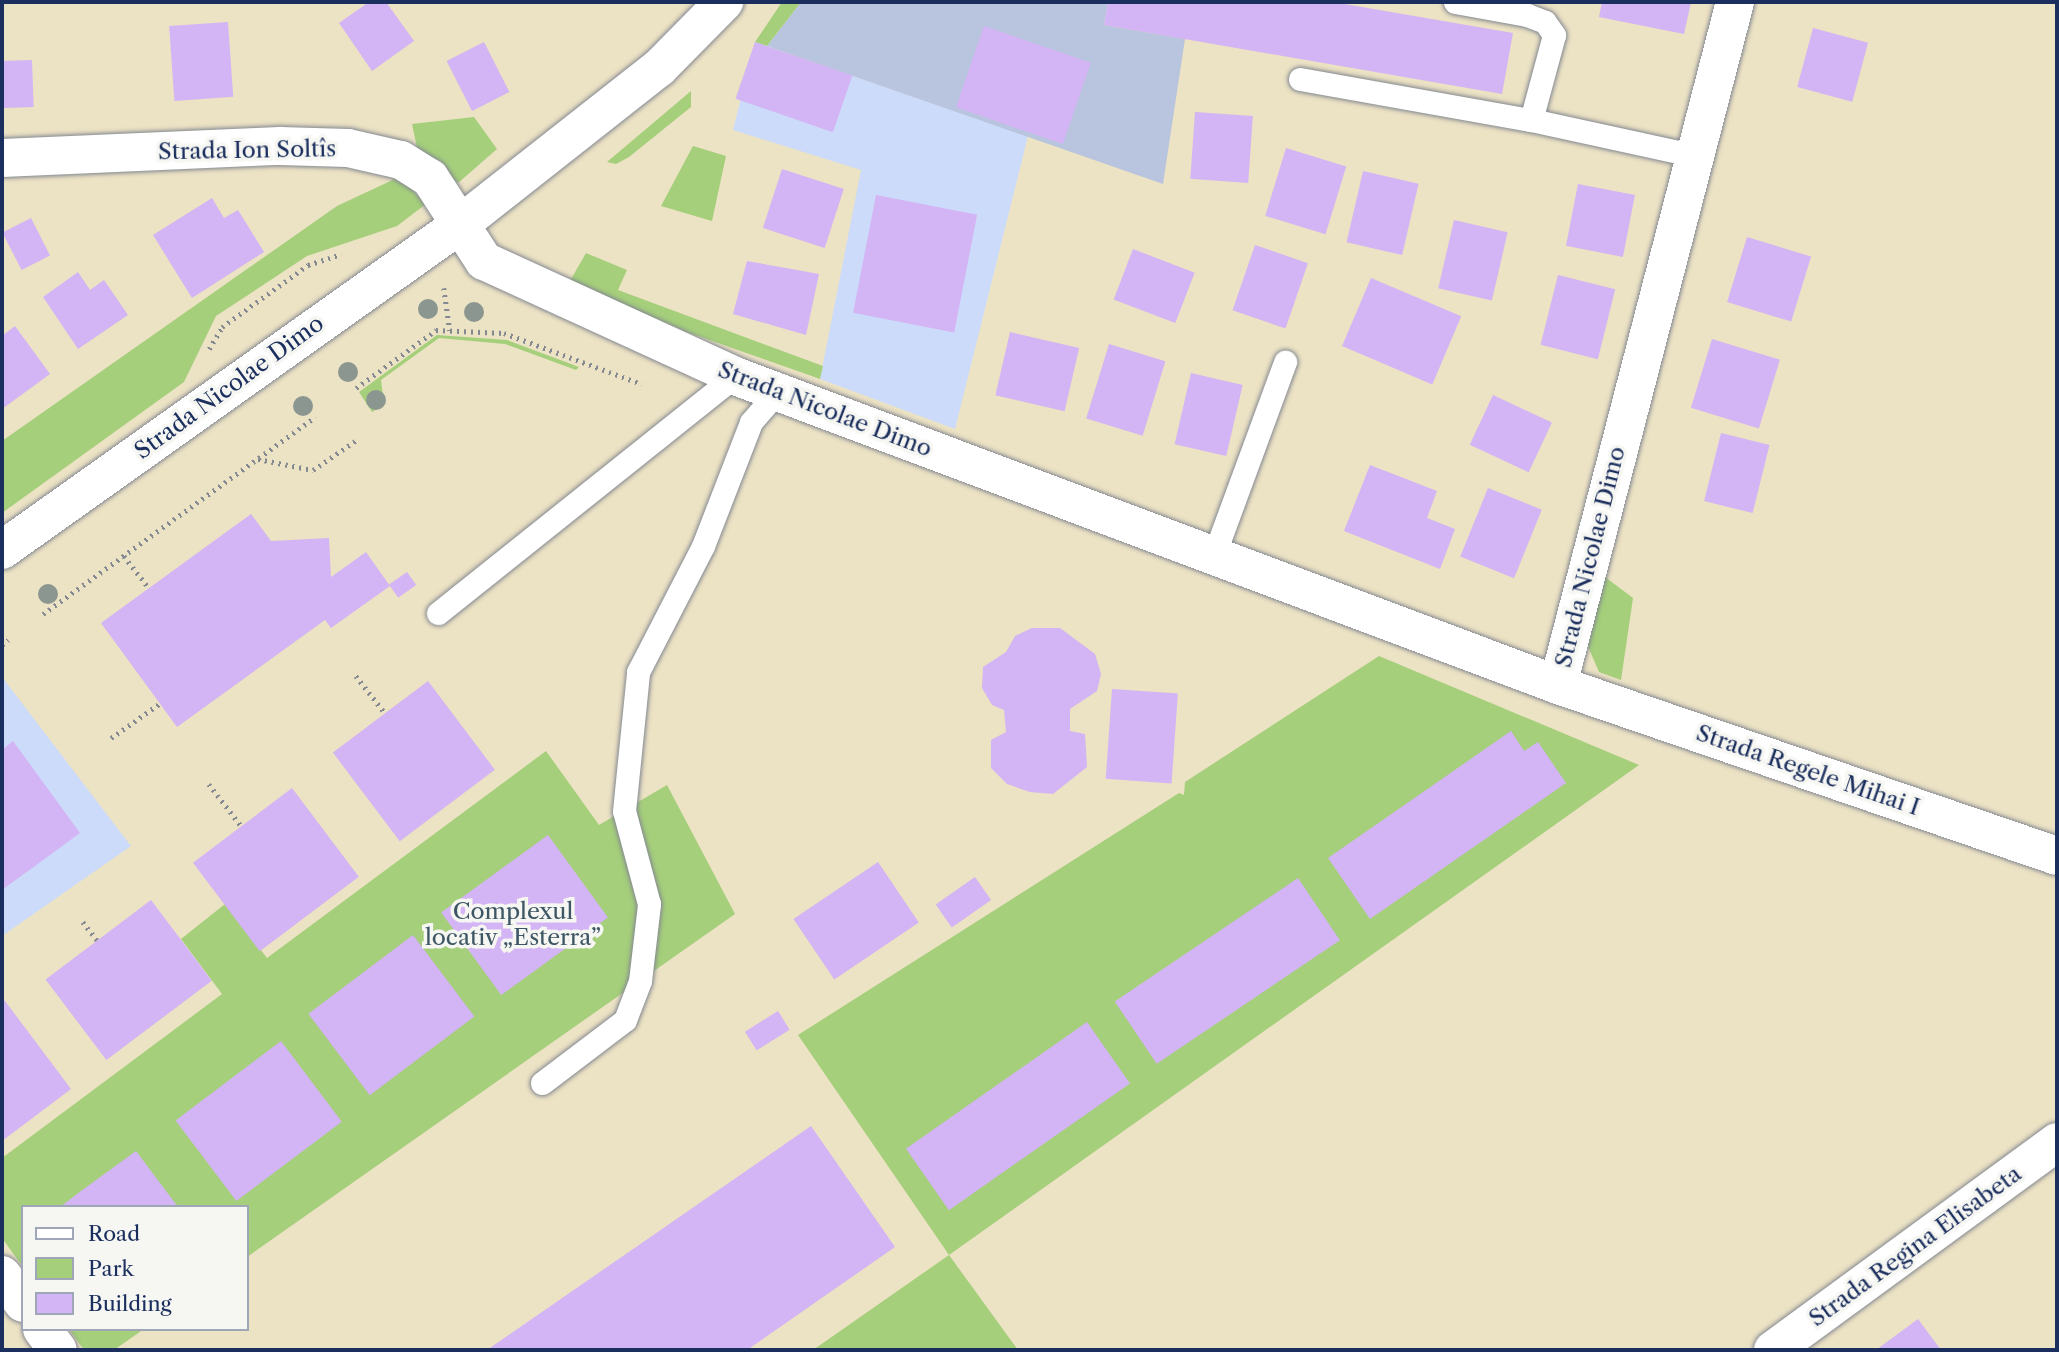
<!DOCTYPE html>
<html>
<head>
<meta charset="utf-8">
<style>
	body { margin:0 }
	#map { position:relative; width:2059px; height:1352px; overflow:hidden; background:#ece2c4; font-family:"Libre Caslon Text",serif }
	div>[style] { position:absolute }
	.built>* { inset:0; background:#cddbfa }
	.industrial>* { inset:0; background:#b9c5de }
	.green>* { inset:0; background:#a5cf7b }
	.building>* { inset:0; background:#d3b4f4; transform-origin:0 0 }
	.path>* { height:4.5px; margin-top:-2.25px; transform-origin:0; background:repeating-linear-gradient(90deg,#848891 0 2px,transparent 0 7px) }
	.roads { filter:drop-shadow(0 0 2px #848891) drop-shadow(0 0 2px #848891) }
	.service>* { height:23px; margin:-11.5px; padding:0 11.5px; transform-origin:11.5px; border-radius:11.5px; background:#fff }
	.minor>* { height:38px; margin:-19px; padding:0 19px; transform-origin:19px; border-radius:19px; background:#fff }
	.tertiary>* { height:38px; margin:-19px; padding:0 19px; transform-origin:19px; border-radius:19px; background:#fff }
	.trees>* { width:20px; height:20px; margin:-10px; border-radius:50%; background:#8c9690 }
	span { translate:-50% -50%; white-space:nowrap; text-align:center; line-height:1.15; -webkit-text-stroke:7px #f6f6f2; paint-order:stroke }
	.street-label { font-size:23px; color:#1b2f5e }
	.park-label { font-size:23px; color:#3e5765 }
	.frame { position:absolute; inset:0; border:4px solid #1b2f5e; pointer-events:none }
	.legend { position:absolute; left:21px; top:1205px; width:228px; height:126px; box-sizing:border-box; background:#f6f6f2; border:2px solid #9ea6b7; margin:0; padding:9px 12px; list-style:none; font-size:21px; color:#1b2f5e }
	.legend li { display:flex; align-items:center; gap:14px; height:35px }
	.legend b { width:35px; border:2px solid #9ea6b7 }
</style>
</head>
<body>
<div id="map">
	<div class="built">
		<div style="clip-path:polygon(755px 42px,1028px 136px,955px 429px,820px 379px,861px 170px,733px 130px)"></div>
		<div style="clip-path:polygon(2px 677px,131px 846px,2px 936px)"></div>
	</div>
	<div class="industrial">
		<div style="clip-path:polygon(801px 2px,1108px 2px,1104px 25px,1185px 39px,1163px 184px,767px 46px)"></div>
	</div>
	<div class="green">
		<div style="clip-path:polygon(782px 2px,801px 2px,767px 46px,755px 42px)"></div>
		<div style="clip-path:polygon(691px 91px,691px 107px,629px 157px,616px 164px,607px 162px)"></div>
		<div style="clip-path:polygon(474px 117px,497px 149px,458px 183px,440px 166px,420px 162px,412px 124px)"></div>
		<div style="clip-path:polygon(693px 146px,726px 156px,712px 221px,661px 206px)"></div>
		<div style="clip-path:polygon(399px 177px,426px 204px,397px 226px,307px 256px,216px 316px,184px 382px,2px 513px,2px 441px,337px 206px)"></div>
		<div style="clip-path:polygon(586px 253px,627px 270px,618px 290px,823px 366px,820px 379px,687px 332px,570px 281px)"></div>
		<div style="clip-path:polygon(437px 335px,507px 340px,579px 367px,576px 370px,505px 344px,439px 338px,381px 380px,384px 405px,372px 412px,359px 392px)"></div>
		<div style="clip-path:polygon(1605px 577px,1633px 598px,1621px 680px,1599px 672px,1587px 644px)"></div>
		<div style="clip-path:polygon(1379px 656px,1639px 765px,949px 1255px,1018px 1350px,813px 1350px,949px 1255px,798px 1035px,1179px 793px,1184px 795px,1185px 782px)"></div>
		<div style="clip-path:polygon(546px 751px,599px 825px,667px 785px,735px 914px,247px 1257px,247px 1207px,23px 1207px,23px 1267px,2px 1238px,2px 1158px,222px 994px,181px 939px,225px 904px,267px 958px)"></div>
		<div style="clip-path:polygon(69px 1329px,144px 1329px,114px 1350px,84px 1350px)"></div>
	</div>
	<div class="building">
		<div style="clip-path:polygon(369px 2px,386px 2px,414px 41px,372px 71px,339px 23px)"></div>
		<div style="clip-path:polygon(1108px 2px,1333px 2px,1513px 33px,1502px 94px,1104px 25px)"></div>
		<div style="clip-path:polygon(1602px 2px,1691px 2px,1684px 34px,1599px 17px)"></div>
		<div style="left:228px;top:22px;width:75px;height:59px;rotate:86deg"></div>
		<div style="left:984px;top:26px;width:113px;height:86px;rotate:19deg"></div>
		<div style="left:1813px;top:28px;width:57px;height:61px;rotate:15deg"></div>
		<div style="left:484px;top:42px;width:56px;height:42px;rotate:63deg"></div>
		<div style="left:755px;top:42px;width:103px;height:60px;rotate:19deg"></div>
		<div style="left:32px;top:60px;width:47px;height:30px;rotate:88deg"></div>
		<div style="left:1195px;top:112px;width:58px;height:67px;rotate:4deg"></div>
		<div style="left:1286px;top:148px;width:63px;height:71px;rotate:17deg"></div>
		<div style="left:782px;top:169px;width:65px;height:62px;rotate:18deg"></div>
		<div style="left:1363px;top:171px;width:57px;height:73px;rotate:13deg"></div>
		<div style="left:1578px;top:184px;width:58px;height:63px;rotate:11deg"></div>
		<div style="left:876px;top:195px;width:103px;height:120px;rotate:11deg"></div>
		<div style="clip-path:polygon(212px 198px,224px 218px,238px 210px,264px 252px,192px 298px,153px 235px)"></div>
		<div style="left:31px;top:218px;width:42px;height:32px;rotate:63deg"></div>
		<div style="left:1454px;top:220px;width:55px;height:70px;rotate:13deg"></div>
		<div style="left:1747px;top:237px;width:67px;height:68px;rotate:17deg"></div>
		<div style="left:1255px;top:245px;width:56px;height:69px;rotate:19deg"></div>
		<div style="left:1133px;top:249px;width:66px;height:54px;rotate:21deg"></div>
		<div style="clip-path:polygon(747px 261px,819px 274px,806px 335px,733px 314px)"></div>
		<div style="clip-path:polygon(78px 272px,90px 290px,104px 280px,128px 315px,78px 349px,43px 297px)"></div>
		<div style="left:1558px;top:275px;width:59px;height:72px;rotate:14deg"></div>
		<div style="left:1371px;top:278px;width:98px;height:74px;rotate:23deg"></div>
		<div style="clip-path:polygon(15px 326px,50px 374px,2px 409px,2px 336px)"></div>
		<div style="left:1010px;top:332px;width:71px;height:65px;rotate:13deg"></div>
		<div style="left:1712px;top:339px;width:71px;height:72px;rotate:17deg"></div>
		<div style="left:1109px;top:344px;width:59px;height:78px;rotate:17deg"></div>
		<div style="left:1191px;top:373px;width:53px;height:73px;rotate:13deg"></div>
		<div style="left:1493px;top:395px;width:65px;height:55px;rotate:25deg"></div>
		<div style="left:1721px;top:433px;width:50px;height:70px;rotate:14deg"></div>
		<div style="clip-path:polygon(1370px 465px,1437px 491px,1427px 518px,1455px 529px,1440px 569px,1344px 531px)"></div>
		<div style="left:1488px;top:488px;width:58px;height:74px;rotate:22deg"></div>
		<div style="clip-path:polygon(251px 514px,271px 541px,329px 538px,331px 577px,366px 552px,390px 586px,331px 628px,325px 620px,177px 727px,101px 623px)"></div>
		<div style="left:407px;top:572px;width:16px;height:22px;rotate:55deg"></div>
		<div style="clip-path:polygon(1032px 628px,1060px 628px,1095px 654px,1101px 674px,1097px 691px,1070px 709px,1070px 731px,1085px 734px,1087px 767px,1053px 794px,1030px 792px,1007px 784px,991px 768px,991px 740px,1006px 732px,1004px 710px,992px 705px,982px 688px,983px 667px,1006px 652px,1015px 636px)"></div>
		<div style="left:428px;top:681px;width:111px;height:119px;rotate:53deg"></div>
		<div style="left:1112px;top:689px;width:66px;height:90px;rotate:4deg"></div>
		<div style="clip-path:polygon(1511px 731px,1524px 751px,1538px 742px,1566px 783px,1370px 919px,1328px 858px)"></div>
		<div style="clip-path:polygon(13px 741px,80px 833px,2px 890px,2px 750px)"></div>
		<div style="left:292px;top:788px;width:111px;height:124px;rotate:53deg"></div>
		<div style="left:548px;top:835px;width:102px;height:132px;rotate:54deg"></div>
		<div style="left:878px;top:862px;width:73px;height:102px;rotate:56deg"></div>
		<div style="left:975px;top:877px;width:28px;height:48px;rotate:55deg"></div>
		<div style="left:1298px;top:878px;width:75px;height:221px;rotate:56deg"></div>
		<div style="left:151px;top:900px;width:101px;height:132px;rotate:53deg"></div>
		<div style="left:413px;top:935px;width:102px;height:131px;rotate:53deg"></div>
		<div style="clip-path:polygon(2px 997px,71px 1089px,2px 1141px)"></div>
		<div style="left:778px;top:1011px;width:22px;height:39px;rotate:58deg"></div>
		<div style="left:1087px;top:1022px;width:75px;height:221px;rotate:55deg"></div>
		<div style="left:281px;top:1041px;width:101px;height:132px;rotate:53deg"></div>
		<div style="clip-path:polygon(811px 1126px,895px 1247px,747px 1350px,487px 1350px)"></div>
		<div style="clip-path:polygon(136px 1151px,178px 1207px,60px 1207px,81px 1191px)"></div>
		<div style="clip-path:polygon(1918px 1319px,1941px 1350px,1876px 1350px)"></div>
	</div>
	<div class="path">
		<div style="left:444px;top:288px;width:43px;rotate:82.1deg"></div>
		<div style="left:209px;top:349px;width:26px;rotate:-59deg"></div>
		<div style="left:222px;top:327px;width:106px;rotate:-35.8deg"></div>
		<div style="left:308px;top:265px;width:35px;rotate:-18deg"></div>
		<div style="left:356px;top:388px;width:99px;rotate:-35.9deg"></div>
		<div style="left:436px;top:330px;width:68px;rotate:2.5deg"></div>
		<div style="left:504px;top:333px;width:147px;rotate:20.3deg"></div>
		<div style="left:258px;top:459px;width:56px;rotate:11.3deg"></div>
		<div style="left:313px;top:470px;width:55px;rotate:-34.6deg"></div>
		<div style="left:124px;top:556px;width:41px;rotate:52deg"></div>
		<div style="left:43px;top:614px;width:336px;rotate:-35.9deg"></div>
		<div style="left:2px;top:645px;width:8px;rotate:-40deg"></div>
		<div style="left:356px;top:676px;width:47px;rotate:51.9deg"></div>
		<div style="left:111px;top:738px;width:59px;rotate:-35.3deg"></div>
		<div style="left:209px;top:784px;width:54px;rotate:52.5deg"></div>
		<div style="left:83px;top:922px;width:23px;rotate:52deg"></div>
	</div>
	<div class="roads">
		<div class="service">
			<div style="left:1455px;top:2px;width:73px;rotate:10.2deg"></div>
			<div style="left:1527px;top:15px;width:19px;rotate:21deg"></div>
			<div style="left:1545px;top:22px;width:16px;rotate:55deg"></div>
			<div style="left:1554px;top:35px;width:88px;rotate:105.1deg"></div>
			<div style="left:1300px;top:79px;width:235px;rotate:10.1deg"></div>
			<div style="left:1531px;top:120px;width:165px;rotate:12.3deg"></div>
			<div style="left:1214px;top:555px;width:206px;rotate:-69.8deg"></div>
			<div style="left:438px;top:613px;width:380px;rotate:-38.6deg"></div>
			<div style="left:542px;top:1083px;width:104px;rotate:-37.2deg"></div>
			<div style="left:625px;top:1020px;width:42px;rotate:-69deg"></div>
			<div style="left:640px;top:981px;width:78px;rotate:-83.3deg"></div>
			<div style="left:649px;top:904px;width:96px;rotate:-105deg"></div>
			<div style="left:624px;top:811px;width:140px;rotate:-84.2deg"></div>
			<div style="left:638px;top:672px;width:142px;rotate:-62.7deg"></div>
			<div style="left:703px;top:546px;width:133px;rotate:-68.8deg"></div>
			<div style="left:751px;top:422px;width:40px;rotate:-49deg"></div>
		</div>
		<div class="minor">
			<div style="left:2px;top:158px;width:278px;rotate:-2.5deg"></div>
			<div style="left:280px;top:146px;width:68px;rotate:1.7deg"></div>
			<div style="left:348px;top:148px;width:54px;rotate:12.8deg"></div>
			<div style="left:401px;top:160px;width:34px;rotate:32deg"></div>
			<div style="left:430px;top:178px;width:99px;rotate:57deg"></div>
			<div style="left:484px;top:261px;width:276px;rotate:24.6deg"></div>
			<div style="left:735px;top:376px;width:879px;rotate:20.58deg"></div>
			<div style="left:1558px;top:685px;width:527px;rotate:18.92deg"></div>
			<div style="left:1558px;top:685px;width:706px;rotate:-75.47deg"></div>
			<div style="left:2px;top:1275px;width:35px;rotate:53deg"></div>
			<div style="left:42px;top:1329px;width:26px;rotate:53deg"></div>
			<div style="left:1773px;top:1350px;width:352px;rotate:-36.2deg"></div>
		</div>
		<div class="tertiary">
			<div style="left:2px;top:550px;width:559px;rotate:-35.39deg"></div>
			<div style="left:458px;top:226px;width:256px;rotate:-38.2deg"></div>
			<div style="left:659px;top:68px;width:93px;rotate:-45.4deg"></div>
		</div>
	</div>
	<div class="trees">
		<div style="left:428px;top:309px"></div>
		<div style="left:474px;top:312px"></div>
		<div style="left:348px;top:372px"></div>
		<div style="left:376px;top:400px"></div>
		<div style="left:303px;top:406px"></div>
		<div style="left:48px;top:594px"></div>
	</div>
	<div class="street-label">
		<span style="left:247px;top:150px;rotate:-1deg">Strada Ion Soltîs</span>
		<span style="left:229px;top:387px;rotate:-36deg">Strada Nicolae Dimo</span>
		<span style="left:825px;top:409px;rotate:21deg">Strada Nicolae Dimo</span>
		<span style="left:1590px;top:557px;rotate:-76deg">Strada Nicolae Dimo</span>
		<span style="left:1808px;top:770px;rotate:19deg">Strada Regele Mihai I</span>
		<span style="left:1915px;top:1246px;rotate:-36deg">Strada Regina Elisabeta</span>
	</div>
	<div class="park-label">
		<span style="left:513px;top:924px">Complexul<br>locativ „Esterra”</span>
	</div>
	<div class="frame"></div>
	<ul class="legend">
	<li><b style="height:9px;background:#fff"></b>Road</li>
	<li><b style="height:19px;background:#a5cf7b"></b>Park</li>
	<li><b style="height:19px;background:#d3b4f4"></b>Building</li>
	</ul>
</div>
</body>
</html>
